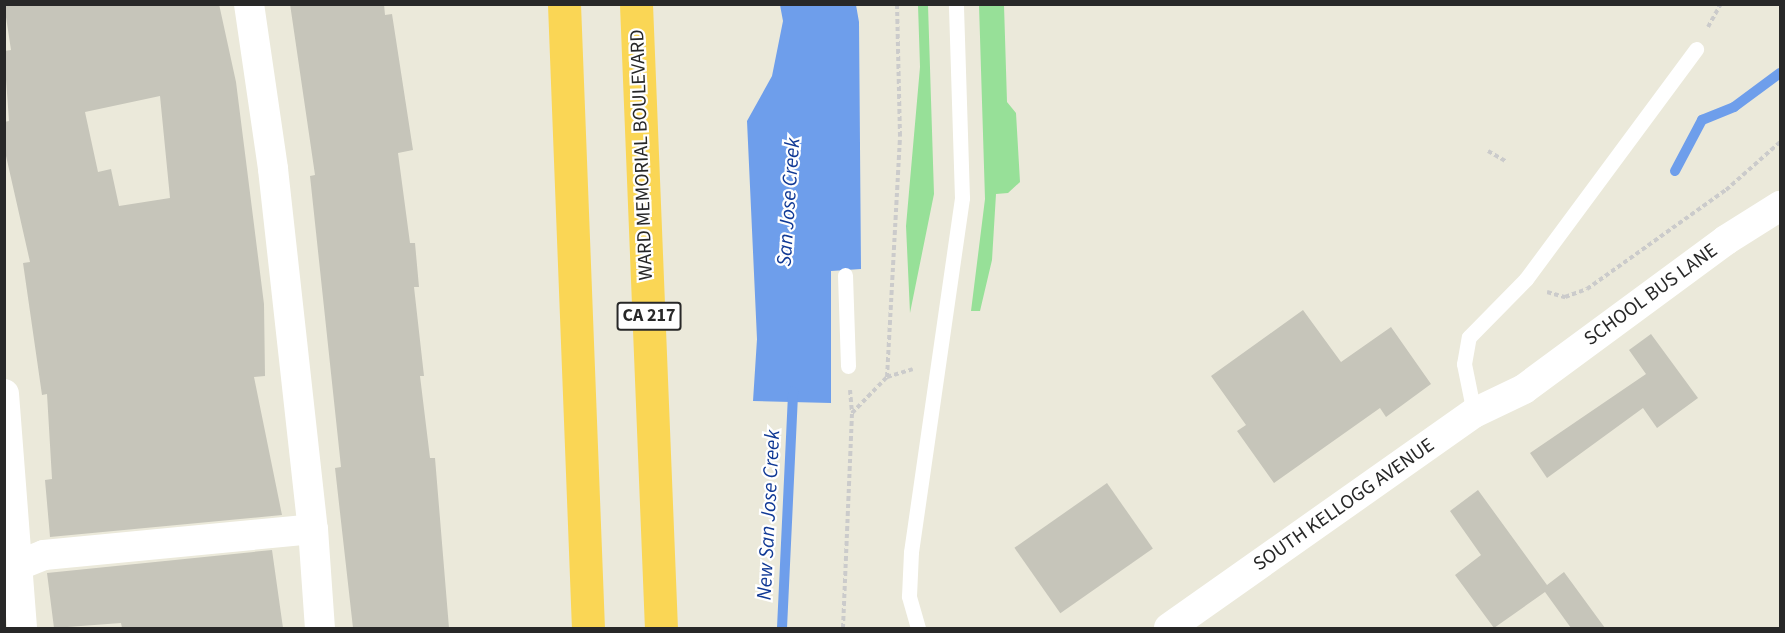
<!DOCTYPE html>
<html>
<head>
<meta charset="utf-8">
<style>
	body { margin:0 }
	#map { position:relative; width:1785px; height:633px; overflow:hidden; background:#ebe9da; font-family:"Source Sans 3",sans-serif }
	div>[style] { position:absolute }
	.green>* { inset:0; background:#97e098 }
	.water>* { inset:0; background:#6e9eeb }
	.stream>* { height:10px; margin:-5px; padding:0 5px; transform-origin:5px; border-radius:5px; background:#6e9eeb }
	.building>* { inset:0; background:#c6c5ba; transform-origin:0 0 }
	.path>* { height:4px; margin-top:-2px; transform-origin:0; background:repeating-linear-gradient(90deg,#cbcbcb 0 4.5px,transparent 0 7.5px) }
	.service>* { height:15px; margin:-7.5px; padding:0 7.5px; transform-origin:7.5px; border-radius:7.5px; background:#fff }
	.minor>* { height:30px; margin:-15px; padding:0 15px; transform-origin:15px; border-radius:15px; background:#fff }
	.motorway>* { height:33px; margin:-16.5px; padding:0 16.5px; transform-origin:16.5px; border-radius:16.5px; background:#fad655 }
	span { translate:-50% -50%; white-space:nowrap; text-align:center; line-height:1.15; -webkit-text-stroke:4.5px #fff; paint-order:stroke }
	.shield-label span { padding:2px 4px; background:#fff; border:2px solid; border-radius:4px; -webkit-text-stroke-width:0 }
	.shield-label { font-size:18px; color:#282828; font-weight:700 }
	.street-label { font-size:20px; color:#282828 }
	.water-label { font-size:21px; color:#103995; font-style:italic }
	.frame { position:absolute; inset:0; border:6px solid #282828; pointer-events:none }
</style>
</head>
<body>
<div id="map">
	<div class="green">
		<div style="clip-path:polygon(918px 5px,928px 5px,934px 194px,910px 313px,906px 226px,920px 67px)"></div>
		<div style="clip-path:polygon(979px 5px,1004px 5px,1007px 102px,1016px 113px,1020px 182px,1008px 193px,996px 194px,992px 260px,980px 311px,971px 311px,985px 199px)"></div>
	</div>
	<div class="water">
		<div style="clip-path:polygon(780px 5px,856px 5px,859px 22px,861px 269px,831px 271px,831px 403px,753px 401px,757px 339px,747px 121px,772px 76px,783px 21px)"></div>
	</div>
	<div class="stream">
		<div style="left:1675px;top:171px;width:58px;rotate:-62.1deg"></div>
		<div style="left:1702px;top:120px;width:35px;rotate:-22deg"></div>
		<div style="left:1734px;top:107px;width:57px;rotate:-36.5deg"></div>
		<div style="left:782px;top:628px;width:237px;rotate:-87.3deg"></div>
	</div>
	<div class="building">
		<div style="clip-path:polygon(evenodd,4px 4px,219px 4px,236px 82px,264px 304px,265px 376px,254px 377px,282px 515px,50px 537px,45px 480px,52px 479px,47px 394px,42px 395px,23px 263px,30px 262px,4px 147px,4px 122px,9px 121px,4px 51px,11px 50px,4px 4px,160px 96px,170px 198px,119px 206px,111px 169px,98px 172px,85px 112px,160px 96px)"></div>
		<div style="clip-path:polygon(290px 4px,384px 4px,385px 15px,392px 14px,413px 150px,398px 153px,410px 243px,415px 243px,419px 287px,414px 287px,424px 376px,420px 376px,430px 458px,435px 458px,449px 628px,353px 628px,335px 468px,341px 467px,310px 176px,315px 175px)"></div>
		<div style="clip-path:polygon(1303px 310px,1341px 362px,1391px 327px,1431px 384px,1386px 417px,1380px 408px,1274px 483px,1237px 431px,1246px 425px,1211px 376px)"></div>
		<div style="clip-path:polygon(1651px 334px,1698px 398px,1657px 428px,1643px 408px,1547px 478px,1530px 453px,1646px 374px,1629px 350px)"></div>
		<div style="left:1107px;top:483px;width:80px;height:113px;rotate:55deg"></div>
		<div style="clip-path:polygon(1478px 490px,1547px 585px,1564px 572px,1605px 628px,1571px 628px,1545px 592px,1494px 628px,1455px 575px,1481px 555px,1450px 511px)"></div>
		<div style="clip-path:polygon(272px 550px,283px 628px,122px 628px,121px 623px,54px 628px,47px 573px)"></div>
	</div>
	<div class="path">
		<div style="left:1708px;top:27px;width:26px;rotate:-61deg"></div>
		<div style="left:1488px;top:151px;width:20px;rotate:30deg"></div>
		<div style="left:1547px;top:292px;width:19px;rotate:16deg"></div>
		<div style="left:1565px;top:297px;width:23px;rotate:-20deg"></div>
		<div style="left:1587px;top:289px;width:171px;rotate:-35.5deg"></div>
		<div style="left:1726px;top:190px;width:72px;rotate:-41.6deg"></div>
		<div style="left:887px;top:377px;width:241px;rotate:-86.9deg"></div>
		<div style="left:900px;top:136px;width:132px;rotate:-91.3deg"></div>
		<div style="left:850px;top:390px;width:23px;rotate:85deg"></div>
		<div style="left:843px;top:628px;width:215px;rotate:-87.6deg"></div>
		<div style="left:852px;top:413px;width:50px;rotate:-45.8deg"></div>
		<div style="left:887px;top:377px;width:27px;rotate:-17deg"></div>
	</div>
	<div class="service">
		<div style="left:845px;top:275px;width:91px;rotate:88.1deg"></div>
		<div style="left:1474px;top:413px;width:50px;rotate:-101.5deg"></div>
		<div style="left:1464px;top:364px;width:27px;rotate:-80deg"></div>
		<div style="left:1469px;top:337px;width:81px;rotate:-45.5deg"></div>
		<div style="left:1526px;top:279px;width:286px;rotate:-53.5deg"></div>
		<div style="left:918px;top:628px;width:33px;rotate:-106deg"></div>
		<div style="left:909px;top:596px;width:44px;rotate:-87.4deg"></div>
		<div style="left:911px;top:552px;width:358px;rotate:-81.8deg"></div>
		<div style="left:962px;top:198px;width:194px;rotate:-91.8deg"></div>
	</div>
	<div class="minor">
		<div style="left:249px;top:4px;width:167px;rotate:81.7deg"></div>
		<div style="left:273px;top:169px;width:362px;rotate:83.7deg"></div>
		<div style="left:313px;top:529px;width:99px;rotate:86deg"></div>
		<div style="left:4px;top:394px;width:235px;rotate:85.6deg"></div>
		<div style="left:4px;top:571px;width:43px;rotate:-21.8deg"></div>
		<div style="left:44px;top:555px;width:270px;rotate:-5.5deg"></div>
		<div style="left:1169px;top:628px;width:373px;rotate:-35.2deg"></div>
		<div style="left:1474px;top:413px;width:55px;rotate:-25.6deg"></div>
		<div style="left:1524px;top:389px;width:251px;rotate:-36.4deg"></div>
		<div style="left:1726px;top:240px;width:64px;rotate:-32.2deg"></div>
	</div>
	<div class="motorway">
		<div style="left:564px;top:4px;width:624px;rotate:87.8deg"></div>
		<div style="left:636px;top:4px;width:625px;rotate:87.71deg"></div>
	</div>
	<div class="shield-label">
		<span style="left:649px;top:316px">CA 217</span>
	</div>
	<div class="street-label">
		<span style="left:642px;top:155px;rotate:-92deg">WARD MEMORIAL BOULEVARD</span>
		<span style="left:1651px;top:295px;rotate:-36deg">SCHOOL BUS LANE</span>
		<span style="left:1344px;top:505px;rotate:-35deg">SOUTH KELLOGG AVENUE</span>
	</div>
	<div class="water-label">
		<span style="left:788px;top:202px;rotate:-86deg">San Jose Creek</span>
		<span style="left:768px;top:515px;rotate:-87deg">New San Jose Creek</span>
	</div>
	<div class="frame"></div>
</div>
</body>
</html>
